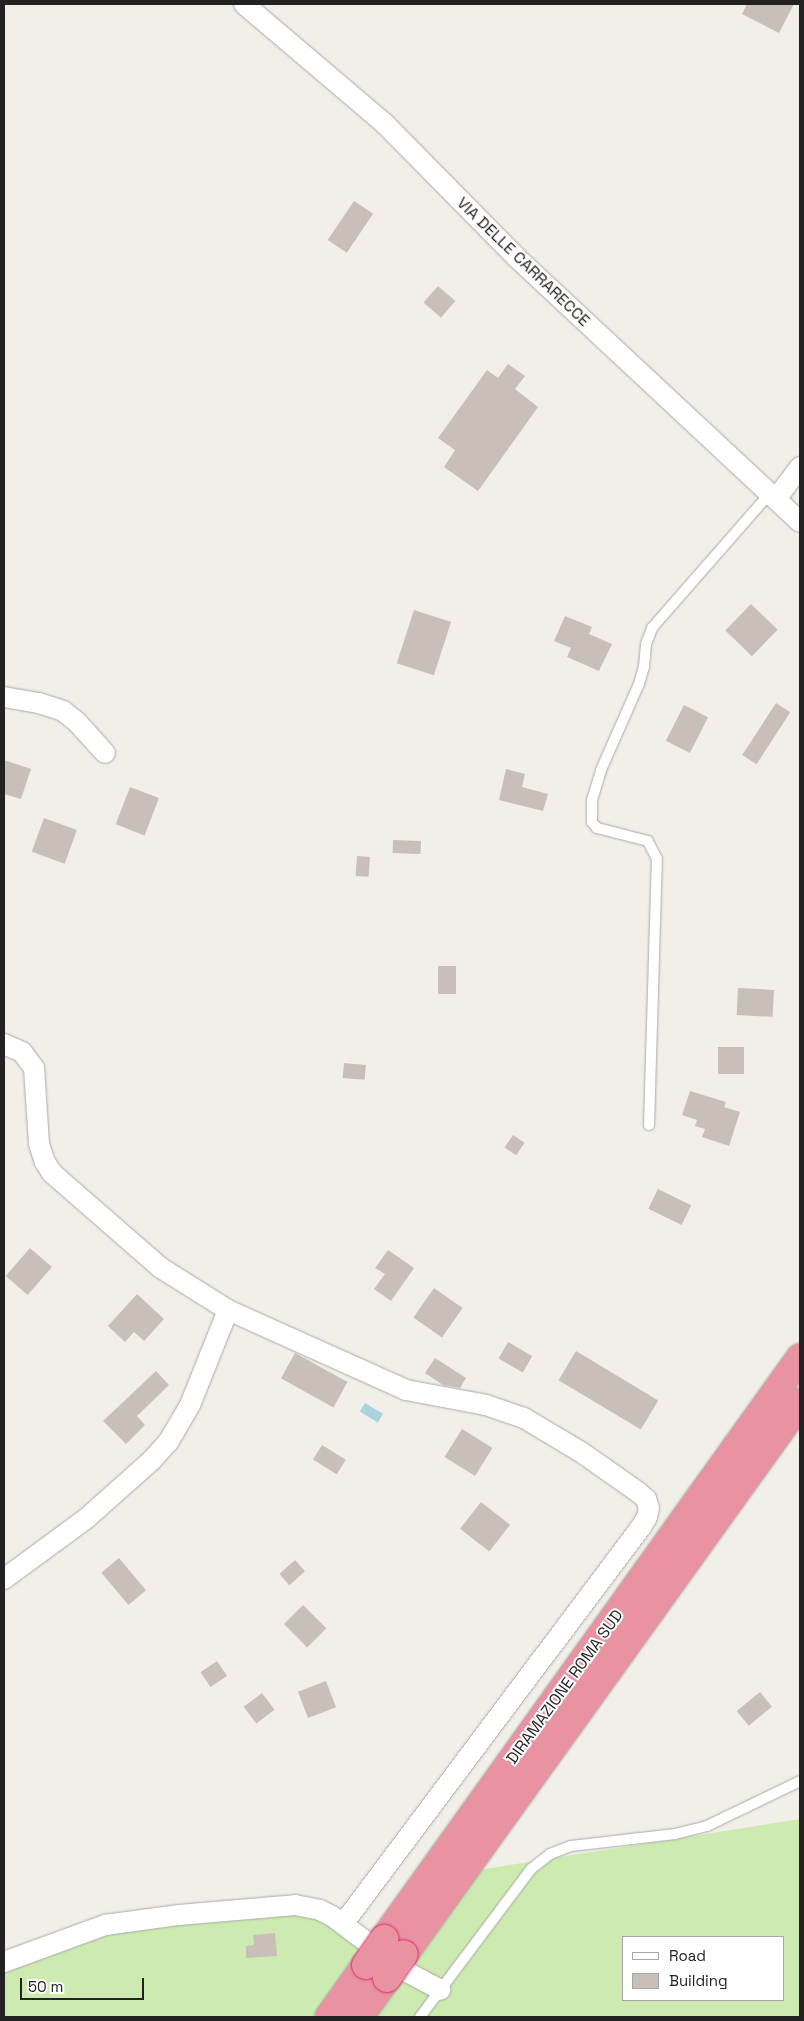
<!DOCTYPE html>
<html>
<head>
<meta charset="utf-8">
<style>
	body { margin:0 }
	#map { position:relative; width:804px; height:2021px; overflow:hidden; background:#f2efe9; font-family:"Space Grotesk",sans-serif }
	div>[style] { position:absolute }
	.grass>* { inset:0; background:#cdebb0 }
	.water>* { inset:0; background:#aad3df; transform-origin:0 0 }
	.building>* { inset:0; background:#c7bfb8; transform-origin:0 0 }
	.roads { filter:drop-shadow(0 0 1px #a9a9a9) drop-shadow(0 0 1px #a9a9a9) }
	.service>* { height:10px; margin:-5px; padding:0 5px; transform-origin:5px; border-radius:5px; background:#fff }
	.minor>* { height:20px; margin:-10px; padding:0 10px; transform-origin:10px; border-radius:10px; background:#fff }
	.motorway>* { height:28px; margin:-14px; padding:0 14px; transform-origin:14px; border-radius:14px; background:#e892a2 }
	.bridges { filter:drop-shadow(0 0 1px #dc2a67) drop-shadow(0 0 1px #dc2a67) }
	.motorway-bridge>* { height:28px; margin:-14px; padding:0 14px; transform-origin:14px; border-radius:14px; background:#e892a2 }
	span { translate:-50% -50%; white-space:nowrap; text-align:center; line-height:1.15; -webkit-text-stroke:4px #fff; paint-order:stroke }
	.street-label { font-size:16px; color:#222 }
	.frame { position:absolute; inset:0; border:5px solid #222; pointer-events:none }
	.legend { position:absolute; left:622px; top:1936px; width:162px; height:65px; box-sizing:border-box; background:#fff; border:1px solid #a7a7a7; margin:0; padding:6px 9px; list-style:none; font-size:15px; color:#222 }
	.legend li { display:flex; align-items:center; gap:10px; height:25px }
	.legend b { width:25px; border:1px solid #a7a7a7 }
	.scale { position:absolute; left:20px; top:1978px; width:124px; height:22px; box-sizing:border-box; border:2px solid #222; border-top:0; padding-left:6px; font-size:15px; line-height:18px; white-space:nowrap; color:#222; -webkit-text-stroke:4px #fff; paint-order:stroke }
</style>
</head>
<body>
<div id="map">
	<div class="grass">
		<div style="clip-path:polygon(evenodd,800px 1819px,800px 2017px,4px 2017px,4px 1962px,78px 1934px,280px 1905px,384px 1939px,428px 1878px,800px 1819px,623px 1937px,783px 1937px,783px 2000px,623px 2000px,623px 1937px)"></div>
	</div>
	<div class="water">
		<div style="left:365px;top:1403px;width:21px;height:10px;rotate:31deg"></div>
	</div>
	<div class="building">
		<div style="clip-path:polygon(747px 4px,794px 4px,779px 33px,742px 14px)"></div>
		<div style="left:354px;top:201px;width:23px;height:47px;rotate:34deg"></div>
		<div style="left:438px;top:286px;width:23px;height:22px;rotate:41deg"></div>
		<div style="clip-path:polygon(508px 364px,525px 376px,515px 389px,538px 407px,478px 491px,444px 467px,455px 450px,438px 438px,487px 370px,498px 378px)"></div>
		<div style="left:751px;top:604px;width:37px;height:37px;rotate:44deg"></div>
		<div style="left:414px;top:610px;width:39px;height:56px;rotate:18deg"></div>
		<div style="clip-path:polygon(565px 616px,592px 627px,589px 634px,612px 644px,599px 671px,567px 657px,571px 648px,554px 641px)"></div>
		<div style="left:776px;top:703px;width:17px;height:62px;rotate:33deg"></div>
		<div style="left:684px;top:705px;width:27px;height:40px;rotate:27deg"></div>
		<div style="clip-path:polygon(4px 760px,31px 769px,21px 799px,4px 794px)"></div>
		<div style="clip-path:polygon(506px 769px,525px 774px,522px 787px,548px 794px,543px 811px,499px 800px)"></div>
		<div style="left:130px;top:787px;width:31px;height:40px;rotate:21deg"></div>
		<div style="left:44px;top:818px;width:35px;height:36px;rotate:20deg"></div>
		<div style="left:393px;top:840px;width:28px;height:13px;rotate:2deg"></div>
		<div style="left:357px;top:856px;width:13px;height:20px;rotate:4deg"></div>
		<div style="left:438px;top:966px;width:18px;height:28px"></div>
		<div style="left:738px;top:988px;width:36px;height:27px;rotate:3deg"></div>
		<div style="left:718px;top:1047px;width:26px;height:27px"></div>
		<div style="left:344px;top:1063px;width:22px;height:15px;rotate:5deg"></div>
		<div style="clip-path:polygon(690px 1091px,726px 1102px,724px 1107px,740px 1112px,729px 1146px,702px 1137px,705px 1129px,695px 1126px,697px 1120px,682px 1115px)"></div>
		<div style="left:513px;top:1135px;width:14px;height:15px;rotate:34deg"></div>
		<div style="left:658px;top:1189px;width:37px;height:22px;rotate:26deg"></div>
		<div style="left:30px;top:1248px;width:29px;height:37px;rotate:41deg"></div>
		<div style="clip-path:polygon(388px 1250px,414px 1268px,391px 1301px,374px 1289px,385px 1274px,375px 1268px)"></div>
		<div style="left:434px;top:1288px;width:35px;height:36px;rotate:35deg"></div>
		<div style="clip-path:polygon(137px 1294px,164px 1319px,144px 1341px,134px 1332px,125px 1342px,108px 1326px)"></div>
		<div style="left:508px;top:1342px;width:28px;height:19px;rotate:30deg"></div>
		<div style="left:576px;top:1351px;width:96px;height:34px;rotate:31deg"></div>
		<div style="left:295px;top:1353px;width:60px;height:29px;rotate:29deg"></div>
		<div style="clip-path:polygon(435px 1358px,466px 1378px,460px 1388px,443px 1385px,425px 1373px)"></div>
		<div style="clip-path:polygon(156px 1371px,169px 1385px,137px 1416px,145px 1425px,126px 1444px,103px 1421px)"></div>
		<div style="left:462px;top:1429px;width:36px;height:33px;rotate:32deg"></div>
		<div style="left:322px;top:1445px;width:28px;height:17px;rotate:32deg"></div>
		<div style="left:481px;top:1502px;width:37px;height:34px;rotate:38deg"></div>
		<div style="left:119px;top:1558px;width:42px;height:23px;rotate:50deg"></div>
		<div style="left:295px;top:1560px;width:15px;height:21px;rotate:48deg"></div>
		<div style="left:303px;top:1605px;width:33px;height:27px;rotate:45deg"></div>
		<div style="left:217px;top:1661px;width:18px;height:20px;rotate:56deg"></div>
		<div style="left:326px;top:1681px;width:28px;height:30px;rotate:69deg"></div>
		<div style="left:760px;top:1692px;width:19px;height:30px;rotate:51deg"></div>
		<div style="left:262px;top:1693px;width:21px;height:23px;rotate:53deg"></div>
		<div style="clip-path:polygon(275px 1933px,277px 1956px,246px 1958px,246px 1946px,254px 1945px,253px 1935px)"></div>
	</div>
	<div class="roads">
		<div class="service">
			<div style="left:649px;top:1125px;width:266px;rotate:-88.3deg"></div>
			<div style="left:657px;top:859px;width:20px;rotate:-117deg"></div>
			<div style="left:648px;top:841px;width:53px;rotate:-165.7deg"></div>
			<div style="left:597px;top:828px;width:8px;rotate:-130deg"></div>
			<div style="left:592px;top:822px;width:22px;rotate:-90deg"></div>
			<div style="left:592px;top:800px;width:31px;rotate:-73deg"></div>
			<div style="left:601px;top:770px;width:94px;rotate:-66.2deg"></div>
			<div style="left:639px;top:684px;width:18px;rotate:-74deg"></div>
			<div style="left:644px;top:667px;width:23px;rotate:-85deg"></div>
			<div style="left:646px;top:644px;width:17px;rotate:-69deg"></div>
			<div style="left:652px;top:628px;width:179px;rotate:-48.8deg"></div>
			<div style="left:420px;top:2017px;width:185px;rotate:-53.1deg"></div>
			<div style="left:531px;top:1869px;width:24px;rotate:-38deg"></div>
			<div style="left:550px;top:1854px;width:22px;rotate:-21deg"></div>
			<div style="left:571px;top:1846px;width:105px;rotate:-6.6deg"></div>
			<div style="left:675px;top:1834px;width:33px;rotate:-14deg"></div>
			<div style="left:707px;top:1826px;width:103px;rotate:-25.8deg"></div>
		</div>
		<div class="minor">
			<div style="left:244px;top:4px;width:184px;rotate:40.4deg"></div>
			<div style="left:384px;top:123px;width:188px;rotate:45.4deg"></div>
			<div style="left:516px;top:257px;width:388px;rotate:43deg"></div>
			<div style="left:776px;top:499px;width:40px;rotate:-53deg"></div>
			<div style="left:4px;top:697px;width:36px;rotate:10deg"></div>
			<div style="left:39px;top:703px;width:25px;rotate:18deg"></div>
			<div style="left:63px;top:711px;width:16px;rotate:38deg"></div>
			<div style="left:76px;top:721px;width:43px;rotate:47.8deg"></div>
			<div style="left:4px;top:1044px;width:20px;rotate:24deg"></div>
			<div style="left:22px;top:1052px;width:20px;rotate:53deg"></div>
			<div style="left:34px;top:1068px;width:76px;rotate:86.2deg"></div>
			<div style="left:39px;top:1144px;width:19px;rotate:72deg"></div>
			<div style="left:45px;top:1162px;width:13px;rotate:58deg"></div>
			<div style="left:52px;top:1173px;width:145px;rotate:41.1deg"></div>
			<div style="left:161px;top:1268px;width:79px;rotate:32.1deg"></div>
			<div style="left:228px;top:1310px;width:102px;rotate:111.8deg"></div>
			<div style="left:190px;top:1405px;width:42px;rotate:120.3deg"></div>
			<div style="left:169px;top:1441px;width:25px;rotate:132deg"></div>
			<div style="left:152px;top:1460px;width:87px;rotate:138.3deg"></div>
			<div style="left:87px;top:1518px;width:103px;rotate:143.7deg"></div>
			<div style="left:228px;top:1310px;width:195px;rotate:24.2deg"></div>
			<div style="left:406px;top:1390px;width:81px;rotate:10.6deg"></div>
			<div style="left:486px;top:1405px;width:40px;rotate:18.9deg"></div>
			<div style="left:524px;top:1418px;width:66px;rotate:30.8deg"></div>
			<div style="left:581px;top:1452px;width:70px;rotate:35.1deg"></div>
			<div style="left:638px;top:1492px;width:11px;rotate:41deg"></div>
			<div style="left:646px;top:1499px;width:9px;rotate:72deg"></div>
			<div style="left:649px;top:1508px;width:9px;rotate:103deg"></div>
			<div style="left:647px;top:1517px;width:12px;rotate:121deg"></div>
			<div style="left:641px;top:1527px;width:496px;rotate:126.9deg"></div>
			<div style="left:4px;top:1962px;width:108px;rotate:-20.1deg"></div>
			<div style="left:105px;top:1925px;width:75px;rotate:-7.7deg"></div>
			<div style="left:179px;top:1915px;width:116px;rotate:-4.9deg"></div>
			<div style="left:295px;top:1905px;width:25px;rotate:11deg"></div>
			<div style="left:320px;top:1910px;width:13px;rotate:27deg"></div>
			<div style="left:332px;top:1916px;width:91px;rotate:37deg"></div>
			<div style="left:405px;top:1971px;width:40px;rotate:28deg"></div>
		</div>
		<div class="motorway">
			<div style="left:384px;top:1939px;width:715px;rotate:-54.4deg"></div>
			<div style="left:404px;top:1954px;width:679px;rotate:-54.3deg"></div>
			<div style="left:329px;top:2017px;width:64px;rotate:-54.6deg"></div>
			<div style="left:359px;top:2017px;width:48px;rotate:-54.3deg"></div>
		</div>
	</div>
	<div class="bridges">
		<div class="motorway-bridge">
			<div style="left:366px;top:1965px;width:32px;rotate:-55deg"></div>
			<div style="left:387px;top:1978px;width:29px;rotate:-55deg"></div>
		</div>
	</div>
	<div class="street-label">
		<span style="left:523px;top:262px;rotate:44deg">VIA DELLE CARRARECCE</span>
		<span style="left:565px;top:1687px;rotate:-54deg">DIRAMAZIONE ROMA SUD</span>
	</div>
	<div class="frame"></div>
	<ul class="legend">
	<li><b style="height:6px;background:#fff"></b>Road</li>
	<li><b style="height:14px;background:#c7bfb8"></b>Building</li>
	</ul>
	<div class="scale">50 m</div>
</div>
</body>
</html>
